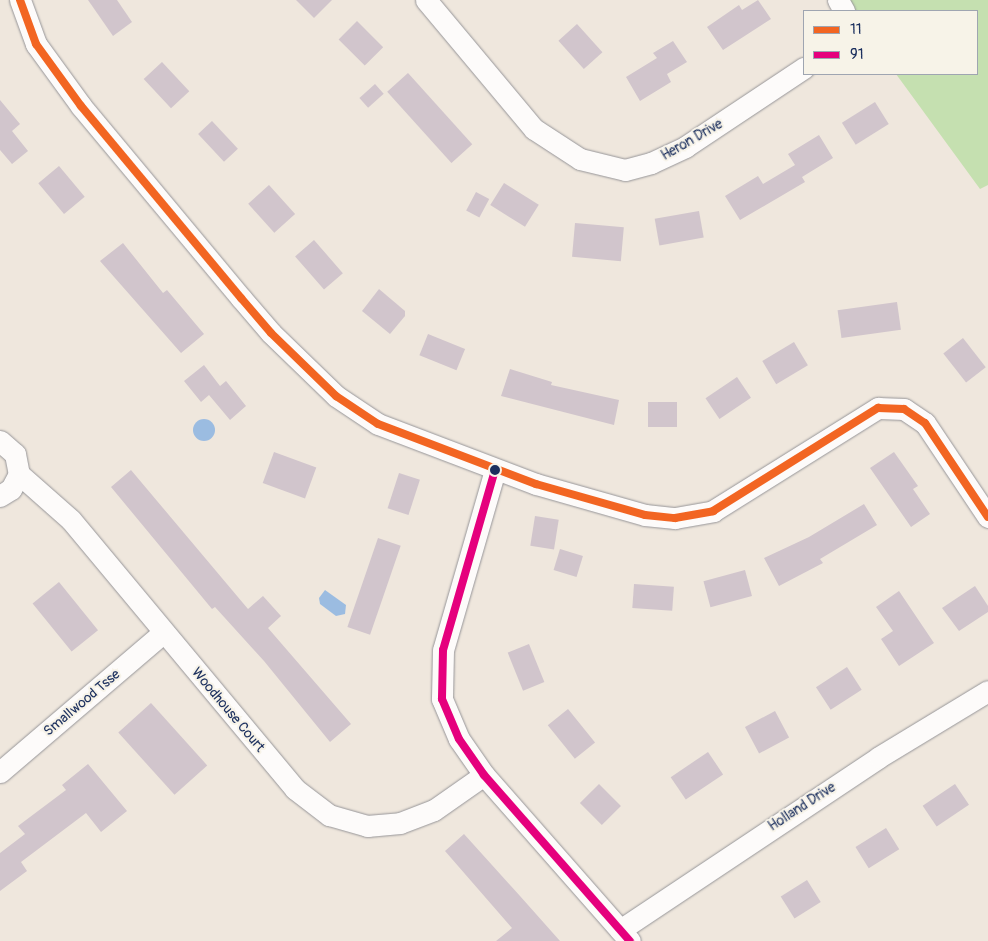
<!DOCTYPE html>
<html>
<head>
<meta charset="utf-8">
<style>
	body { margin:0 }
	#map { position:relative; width:988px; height:941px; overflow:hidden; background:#efe7dd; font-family:Pangolin,sans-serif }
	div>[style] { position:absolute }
	.green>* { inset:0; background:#c5e0b0 }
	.water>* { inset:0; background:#9bbce1 }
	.round { border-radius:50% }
	.building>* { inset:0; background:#d1c5cc; transform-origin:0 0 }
	.roads { filter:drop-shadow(0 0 1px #969598) drop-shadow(0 0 1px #969598) }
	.minor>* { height:21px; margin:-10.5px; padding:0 10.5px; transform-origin:10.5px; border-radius:10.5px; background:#fdfbfa }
	.bus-1>* { height:8px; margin:-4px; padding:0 4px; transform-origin:4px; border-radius:4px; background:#f26522 }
	.bus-2>* { height:8px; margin:-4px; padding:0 4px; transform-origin:4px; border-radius:4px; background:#e5007d }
	.dots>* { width:14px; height:14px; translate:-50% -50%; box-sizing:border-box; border:2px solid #f7f3e8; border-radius:50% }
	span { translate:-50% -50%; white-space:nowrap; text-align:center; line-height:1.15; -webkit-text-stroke:4px #f7f3e8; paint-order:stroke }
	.street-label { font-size:14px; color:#1b2f5e }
	.legend { position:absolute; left:803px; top:10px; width:175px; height:65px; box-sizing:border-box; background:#f7f3e8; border:1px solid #9fa5b1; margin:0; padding:6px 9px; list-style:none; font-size:15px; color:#1b2f5e }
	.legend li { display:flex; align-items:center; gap:10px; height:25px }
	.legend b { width:25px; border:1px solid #9fa5b1 }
</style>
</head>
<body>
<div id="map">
	<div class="green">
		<div style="clip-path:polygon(842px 0,988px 0,988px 185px,980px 189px,896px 74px,977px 74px,977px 11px,850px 11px)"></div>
	</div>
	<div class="water">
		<div class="round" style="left:193px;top:419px;width:22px;height:22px"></div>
		<div style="clip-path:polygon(325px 590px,346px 605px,345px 614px,336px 616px,320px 604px,319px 598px)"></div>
	</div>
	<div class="building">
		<div style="clip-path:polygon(88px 0,117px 0,132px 22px,113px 36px)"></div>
		<div style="clip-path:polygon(296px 0,332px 0,314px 18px)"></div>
		<div style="clip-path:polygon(758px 0,771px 19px,723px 50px,707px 27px,739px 5px,742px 10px)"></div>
		<div style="left:357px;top:21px;width:37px;height:26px;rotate:45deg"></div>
		<div style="left:577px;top:24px;width:38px;height:25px;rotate:48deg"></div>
		<div style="clip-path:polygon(673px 41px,687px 62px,667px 74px,671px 82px,640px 101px,626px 77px,657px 58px,653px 53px)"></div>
		<div style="left:162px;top:62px;width:40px;height:25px;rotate:47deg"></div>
		<div style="left:408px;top:73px;width:96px;height:28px;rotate:48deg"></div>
		<div style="left:375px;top:84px;width:13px;height:21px;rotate:48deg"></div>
		<div style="clip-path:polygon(0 100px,20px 124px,12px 131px,28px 151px,12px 164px,0 150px)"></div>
		<div style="left:875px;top:102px;width:26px;height:39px;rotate:58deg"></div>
		<div style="left:212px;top:121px;width:38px;height:19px;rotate:47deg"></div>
		<div style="clip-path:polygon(819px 135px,833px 158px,802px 177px,805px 182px,740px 220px,725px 196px,758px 176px,763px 184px,795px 165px,788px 154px)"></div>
		<div style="left:59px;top:166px;width:40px;height:27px;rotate:50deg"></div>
		<div style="left:504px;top:183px;width:41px;height:26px;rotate:32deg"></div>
		<div style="left:269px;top:185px;width:39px;height:28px;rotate:48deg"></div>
		<div style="left:476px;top:192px;width:15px;height:21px;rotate:28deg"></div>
		<div style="left:699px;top:211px;width:27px;height:45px;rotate:80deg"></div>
		<div style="left:575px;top:223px;width:49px;height:34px;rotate:5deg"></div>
		<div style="left:314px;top:240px;width:44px;height:25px;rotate:49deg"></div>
		<div style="clip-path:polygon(123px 243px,163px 293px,167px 290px,204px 334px,181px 353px,100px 261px)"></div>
		<div style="clip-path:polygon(379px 289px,405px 311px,405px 316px,390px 334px,362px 311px)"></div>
		<div style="left:897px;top:302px;width:28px;height:60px;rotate:82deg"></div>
		<div style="left:428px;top:334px;width:40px;height:23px;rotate:22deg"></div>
		<div style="left:963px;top:338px;width:37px;height:25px;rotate:52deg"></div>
		<div style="left:794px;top:342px;width:27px;height:37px;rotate:59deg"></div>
		<div style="clip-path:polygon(204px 365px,220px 386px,226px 381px,246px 406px,230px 420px,209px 395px,201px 402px,184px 381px)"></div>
		<div style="clip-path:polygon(510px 369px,552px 382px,551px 385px,619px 400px,614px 425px,501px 396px)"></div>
		<div style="left:737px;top:377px;width:25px;height:38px;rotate:56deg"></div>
		<div style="left:648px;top:402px;width:29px;height:25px"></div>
		<div style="left:274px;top:452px;width:45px;height:33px;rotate:20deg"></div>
		<div style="clip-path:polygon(894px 452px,918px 486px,913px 489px,930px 514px,911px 527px,870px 468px)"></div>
		<div style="clip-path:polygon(131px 470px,248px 609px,263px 596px,281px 616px,268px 628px,351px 724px,330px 742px,264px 661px,215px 607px,212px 609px,111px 487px)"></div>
		<div style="left:399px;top:473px;width:22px;height:37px;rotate:18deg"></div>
		<div style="clip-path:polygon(864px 504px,877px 525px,820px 559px,823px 563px,779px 586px,764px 558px,809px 537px)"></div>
		<div style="left:535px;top:516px;width:24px;height:30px;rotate:9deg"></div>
		<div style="left:378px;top:538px;width:24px;height:94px;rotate:19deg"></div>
		<div style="left:560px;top:549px;width:24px;height:22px;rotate:17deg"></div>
		<div style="left:745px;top:570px;width:27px;height:43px;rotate:75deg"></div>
		<div style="left:59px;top:582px;width:62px;height:34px;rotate:51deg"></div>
		<div style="left:634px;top:584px;width:40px;height:24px;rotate:4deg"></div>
		<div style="clip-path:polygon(975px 586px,988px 606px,988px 612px,959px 631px,942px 608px)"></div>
		<div style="clip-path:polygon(899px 591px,934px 643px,899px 666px,881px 639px,893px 631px,876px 607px)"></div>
		<div style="left:529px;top:644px;width:41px;height:23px;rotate:68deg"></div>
		<div style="left:847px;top:667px;width:27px;height:37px;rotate:57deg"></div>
		<div style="left:151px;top:703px;width:84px;height:44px;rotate:48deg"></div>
		<div style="left:568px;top:709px;width:43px;height:26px;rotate:51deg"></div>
		<div style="left:775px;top:711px;width:30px;height:34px;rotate:62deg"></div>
		<div style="left:708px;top:752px;width:27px;height:45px;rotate:56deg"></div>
		<div style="clip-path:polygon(88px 764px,127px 811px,101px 832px,86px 813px,21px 862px,27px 871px,0 891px,0 853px,25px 834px,18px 826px,66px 790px,62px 785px)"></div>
		<div style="left:599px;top:784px;width:31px;height:27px;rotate:45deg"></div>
		<div style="left:955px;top:784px;width:25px;height:39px;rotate:56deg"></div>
		<div style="left:886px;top:828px;width:25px;height:36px;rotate:58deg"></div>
		<div style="clip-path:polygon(464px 834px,520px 896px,560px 941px,496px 941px,512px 928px,445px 851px)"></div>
		<div style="left:807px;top:880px;width:26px;height:31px;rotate:58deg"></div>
	</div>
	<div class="roads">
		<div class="minor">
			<div style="left:20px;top:0;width:47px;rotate:70deg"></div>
			<div style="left:36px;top:44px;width:77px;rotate:54deg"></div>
			<div style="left:81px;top:106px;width:250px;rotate:50.2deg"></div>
			<div style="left:241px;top:298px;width:46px;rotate:49.4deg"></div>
			<div style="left:271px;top:333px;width:91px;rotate:44.1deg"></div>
			<div style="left:336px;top:396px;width:50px;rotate:33.7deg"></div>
			<div style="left:378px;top:424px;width:169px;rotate:20.8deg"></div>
			<div style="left:536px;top:484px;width:113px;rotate:15.9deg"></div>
			<div style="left:645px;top:515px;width:30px;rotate:6deg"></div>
			<div style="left:675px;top:518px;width:39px;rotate:-10deg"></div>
			<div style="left:713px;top:511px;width:195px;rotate:-32deg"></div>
			<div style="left:878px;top:408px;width:26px;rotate:2deg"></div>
			<div style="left:904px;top:409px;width:25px;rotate:34deg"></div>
			<div style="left:925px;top:423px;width:113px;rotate:56.2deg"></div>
			<div style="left:426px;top:0;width:168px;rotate:50.1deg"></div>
			<div style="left:534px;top:129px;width:55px;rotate:33.1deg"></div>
			<div style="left:580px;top:159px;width:46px;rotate:13.7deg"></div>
			<div style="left:625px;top:170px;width:27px;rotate:-15deg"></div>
			<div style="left:651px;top:163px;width:38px;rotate:-25deg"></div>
			<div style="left:685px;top:147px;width:143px;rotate:-33.6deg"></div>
			<div style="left:838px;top:0;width:13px;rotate:61deg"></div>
			<div style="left:0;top:441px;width:20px;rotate:41deg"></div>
			<div style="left:15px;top:454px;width:20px;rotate:79deg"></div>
			<div style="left:19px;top:474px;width:17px;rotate:118deg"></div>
			<div style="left:11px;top:489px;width:13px;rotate:148deg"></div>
			<div style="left:495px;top:470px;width:187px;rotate:106.1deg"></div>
			<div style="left:443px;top:650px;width:49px;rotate:91.2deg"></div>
			<div style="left:442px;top:699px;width:43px;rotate:67deg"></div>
			<div style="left:459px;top:739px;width:44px;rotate:55.2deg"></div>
			<div style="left:484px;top:775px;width:221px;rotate:48.7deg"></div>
			<div style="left:19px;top:474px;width:69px;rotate:41.5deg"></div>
			<div style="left:71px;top:520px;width:350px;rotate:50.2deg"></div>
			<div style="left:295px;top:789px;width:43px;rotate:37.4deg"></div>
			<div style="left:329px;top:815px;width:40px;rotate:16deg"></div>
			<div style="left:367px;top:826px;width:33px;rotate:-5deg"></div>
			<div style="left:400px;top:823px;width:36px;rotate:-21deg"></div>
			<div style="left:434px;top:810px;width:61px;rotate:-35deg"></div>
			<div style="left:0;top:772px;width:214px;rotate:-40.5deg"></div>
			<div style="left:620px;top:930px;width:311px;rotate:-33.7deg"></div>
			<div style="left:879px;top:757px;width:127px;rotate:-31.2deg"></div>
		</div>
	</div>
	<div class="bus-1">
		<div style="left:20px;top:0;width:47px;rotate:70deg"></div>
		<div style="left:36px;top:44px;width:77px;rotate:54deg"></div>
		<div style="left:81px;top:106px;width:250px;rotate:50.2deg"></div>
		<div style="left:241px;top:298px;width:46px;rotate:49.4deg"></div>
		<div style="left:271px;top:333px;width:91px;rotate:44.1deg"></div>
		<div style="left:336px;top:396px;width:50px;rotate:33.7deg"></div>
		<div style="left:378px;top:424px;width:169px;rotate:20.8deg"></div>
		<div style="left:536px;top:484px;width:113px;rotate:15.9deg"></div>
		<div style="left:645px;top:515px;width:30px;rotate:6deg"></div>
		<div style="left:675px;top:518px;width:39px;rotate:-10deg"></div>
		<div style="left:713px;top:511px;width:195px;rotate:-32deg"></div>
		<div style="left:878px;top:408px;width:26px;rotate:2deg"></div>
		<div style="left:904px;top:409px;width:25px;rotate:34deg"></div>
		<div style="left:925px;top:423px;width:113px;rotate:56.2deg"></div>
	</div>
	<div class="bus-2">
		<div style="left:495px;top:470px;width:187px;rotate:106.1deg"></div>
		<div style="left:443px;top:650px;width:49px;rotate:91.2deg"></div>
		<div style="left:442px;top:699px;width:43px;rotate:67deg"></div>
		<div style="left:459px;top:739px;width:44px;rotate:55.2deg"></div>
		<div style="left:484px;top:775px;width:221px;rotate:48.7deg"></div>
	</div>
	<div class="dots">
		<div style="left:495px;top:470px;background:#1b2f5e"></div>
	</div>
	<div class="street-label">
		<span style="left:692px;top:140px;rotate:-30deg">Heron Drive</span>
		<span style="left:82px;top:703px;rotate:-40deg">Smallwood Tsse</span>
		<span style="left:228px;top:710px;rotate:50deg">Woodhouse Court</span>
		<span style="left:802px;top:807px;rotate:-33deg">Holland Drive</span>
	</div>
	<ul class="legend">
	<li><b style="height:6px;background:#f26522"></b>11</li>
	<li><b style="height:6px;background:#e5007d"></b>91</li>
	</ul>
</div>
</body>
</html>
